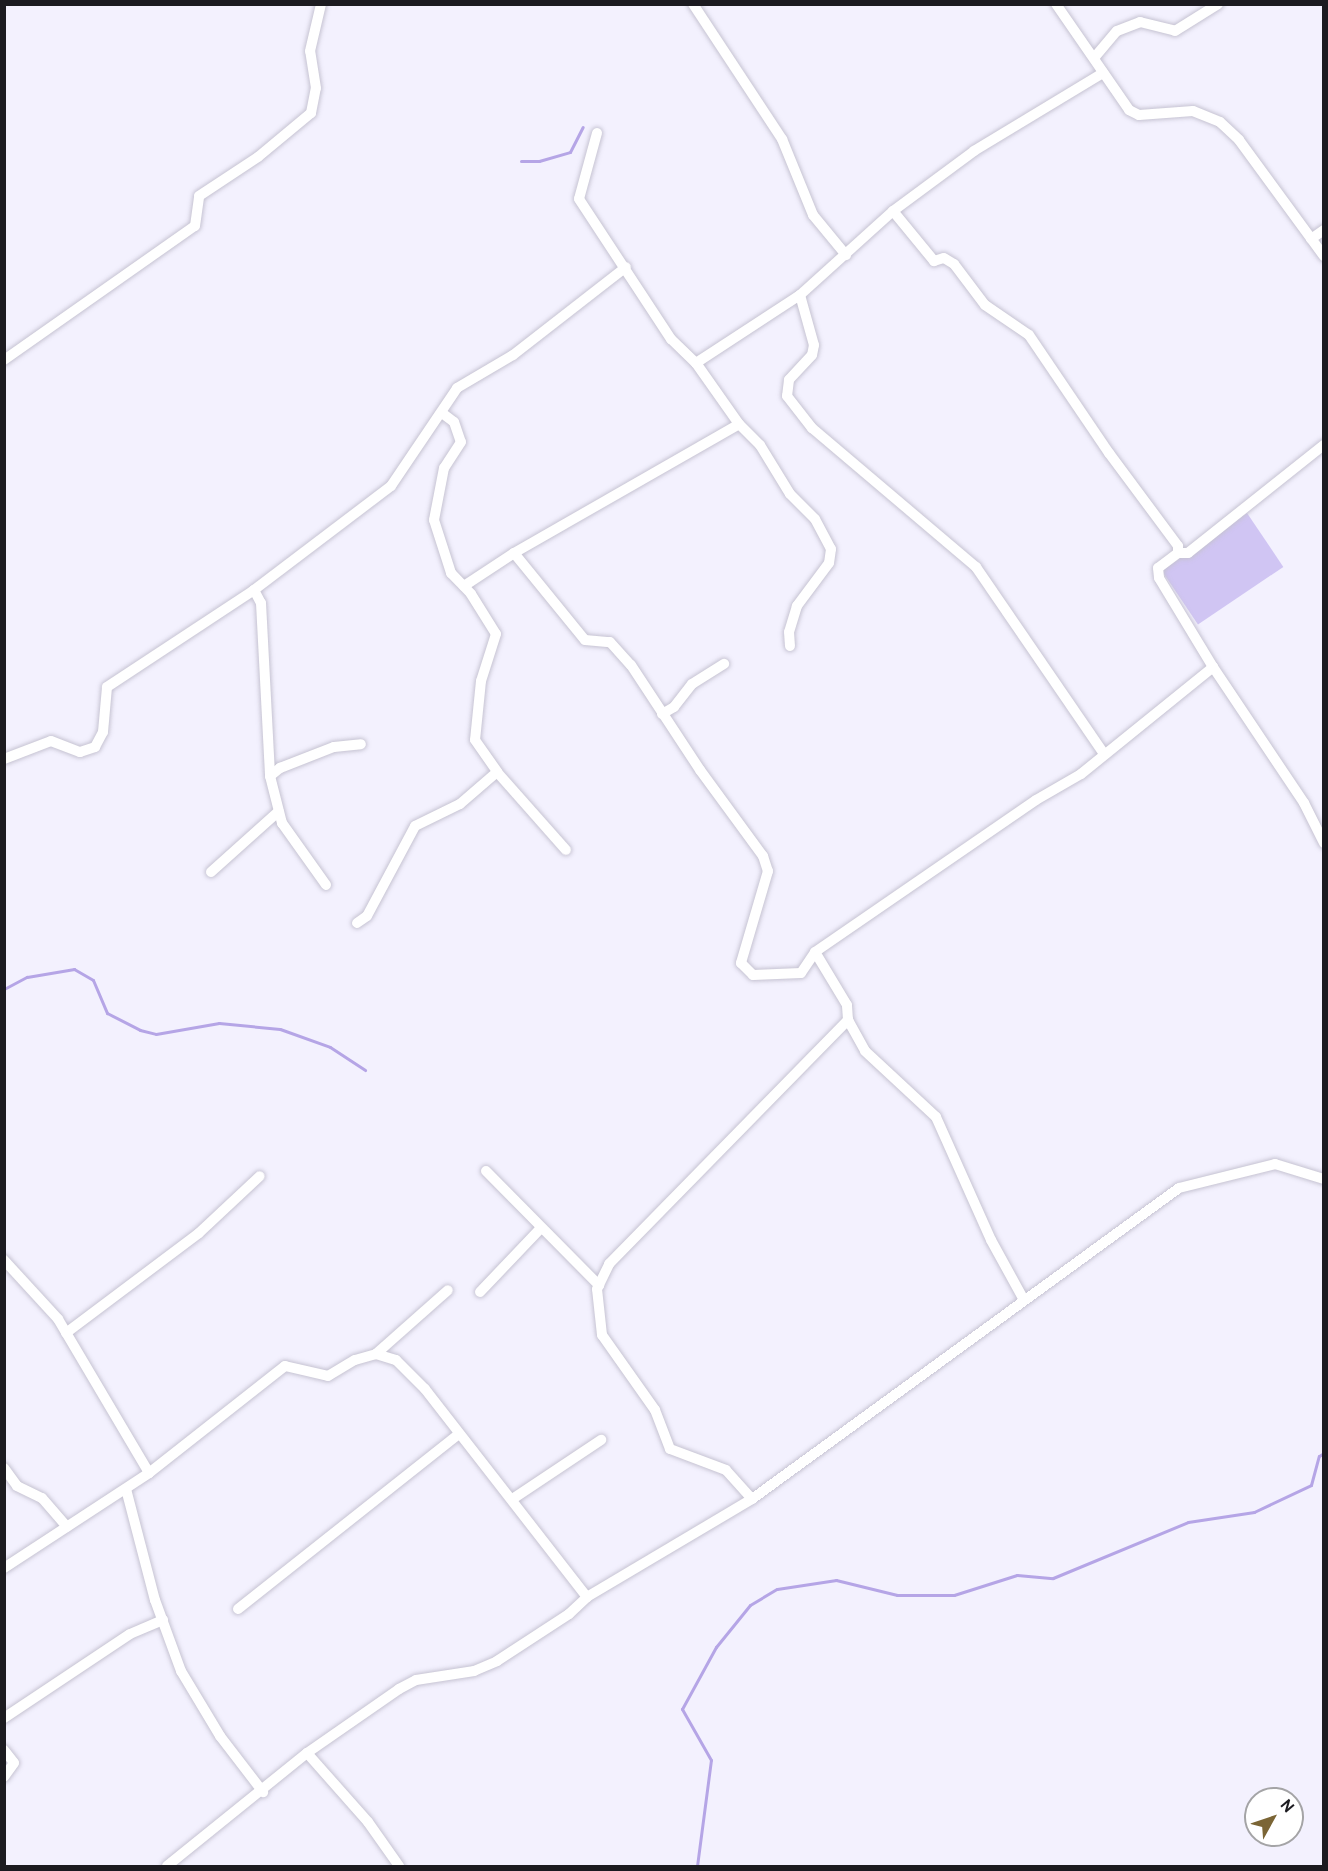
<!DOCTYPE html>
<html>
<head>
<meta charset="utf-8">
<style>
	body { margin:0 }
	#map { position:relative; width:1328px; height:1871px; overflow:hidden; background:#f3f1fe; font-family:Overpass,sans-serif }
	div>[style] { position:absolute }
	.green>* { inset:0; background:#d0c5f3; transform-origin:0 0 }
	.stream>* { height:3px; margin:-1.5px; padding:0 1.5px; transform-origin:1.5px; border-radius:1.5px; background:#b5a5e6 }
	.roads { filter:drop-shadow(0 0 2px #c6c3d2) drop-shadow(0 0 2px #c6c3d2) }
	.minor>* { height:10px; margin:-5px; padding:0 5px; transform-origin:5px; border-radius:5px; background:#fff }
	span { translate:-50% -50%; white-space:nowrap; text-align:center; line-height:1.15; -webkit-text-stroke:6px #fff; paint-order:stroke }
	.frame { position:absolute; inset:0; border:6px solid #1c1b20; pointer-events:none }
	.north { position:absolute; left:1244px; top:1787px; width:60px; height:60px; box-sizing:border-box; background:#fff; border:2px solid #a4a4a6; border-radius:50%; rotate:50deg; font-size:16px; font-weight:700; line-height:24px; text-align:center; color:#1c1b20 }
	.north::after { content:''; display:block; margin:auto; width:21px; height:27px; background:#7b6535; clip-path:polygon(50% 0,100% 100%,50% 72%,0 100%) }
</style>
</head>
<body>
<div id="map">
	<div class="green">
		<div style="left:1247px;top:513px;width:65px;height:103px;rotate:56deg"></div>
	</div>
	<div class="stream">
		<div style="left:521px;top:161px;width:18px"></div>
		<div style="left:539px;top:161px;width:32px;rotate:-16deg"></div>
		<div style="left:570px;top:152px;width:28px;rotate:-63deg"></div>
		<div style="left:4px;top:989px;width:26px;rotate:-28deg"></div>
		<div style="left:27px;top:977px;width:48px;rotate:-9.7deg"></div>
		<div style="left:74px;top:969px;width:22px;rotate:30deg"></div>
		<div style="left:93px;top:980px;width:36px;rotate:67deg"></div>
		<div style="left:107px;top:1013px;width:37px;rotate:27deg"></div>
		<div style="left:140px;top:1030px;width:16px;rotate:14deg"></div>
		<div style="left:156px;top:1034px;width:64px;rotate:-9.9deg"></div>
		<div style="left:219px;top:1023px;width:61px;rotate:5.6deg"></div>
		<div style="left:280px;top:1029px;width:53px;rotate:19.8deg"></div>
		<div style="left:330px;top:1047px;width:42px;rotate:33.3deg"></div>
		<div style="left:697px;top:1866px;width:107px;rotate:-82.5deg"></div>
		<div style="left:711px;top:1760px;width:59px;rotate:-119.6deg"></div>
		<div style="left:682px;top:1709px;width:71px;rotate:-61.3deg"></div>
		<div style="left:716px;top:1647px;width:54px;rotate:-51deg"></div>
		<div style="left:750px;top:1605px;width:31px;rotate:-31deg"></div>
		<div style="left:777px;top:1589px;width:60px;rotate:-8.7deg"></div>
		<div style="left:836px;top:1580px;width:63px;rotate:13.8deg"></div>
		<div style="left:897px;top:1595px;width:57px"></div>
		<div style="left:954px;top:1595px;width:66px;rotate:-17.6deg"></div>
		<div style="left:1017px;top:1575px;width:36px;rotate:5deg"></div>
		<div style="left:1053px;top:1578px;width:146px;rotate:-22.5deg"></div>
		<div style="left:1188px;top:1522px;width:67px;rotate:-8.6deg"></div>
		<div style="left:1254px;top:1512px;width:63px;rotate:-25.3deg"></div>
		<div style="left:1311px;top:1485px;width:30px;rotate:-75deg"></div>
		<div style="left:1319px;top:1456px;width:6px;rotate:-31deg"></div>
	</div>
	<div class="roads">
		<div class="minor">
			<div style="left:693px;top:4px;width:162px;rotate:56.6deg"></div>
			<div style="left:782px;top:139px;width:82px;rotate:67.8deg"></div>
			<div style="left:813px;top:215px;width:52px;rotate:50.5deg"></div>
			<div style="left:1056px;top:4px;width:129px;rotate:55.4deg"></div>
			<div style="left:1129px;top:110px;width:11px;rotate:27deg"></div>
			<div style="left:1139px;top:115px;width:54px;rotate:-4.2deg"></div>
			<div style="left:1193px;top:111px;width:29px;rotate:22deg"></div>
			<div style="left:1220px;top:122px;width:26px;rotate:43deg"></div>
			<div style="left:1239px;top:140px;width:144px;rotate:53.8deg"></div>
			<div style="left:1094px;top:58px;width:35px;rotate:-50deg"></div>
			<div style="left:1117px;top:31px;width:25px;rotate:-21deg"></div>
			<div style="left:1140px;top:22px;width:36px;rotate:14deg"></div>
			<div style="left:1175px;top:31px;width:51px;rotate:-32.1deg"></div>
			<div style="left:597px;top:133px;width:68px;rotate:105.3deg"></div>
			<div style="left:579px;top:199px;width:168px;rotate:56.7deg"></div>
			<div style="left:671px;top:339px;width:35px;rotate:44deg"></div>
			<div style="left:696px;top:363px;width:75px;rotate:54.8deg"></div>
			<div style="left:739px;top:424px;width:30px;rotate:45deg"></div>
			<div style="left:760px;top:445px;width:57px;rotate:58.5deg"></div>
			<div style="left:790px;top:494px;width:35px;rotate:45deg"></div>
			<div style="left:815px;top:519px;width:34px;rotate:62deg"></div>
			<div style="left:831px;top:549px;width:14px;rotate:98deg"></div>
			<div style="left:829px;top:563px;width:54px;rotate:126.7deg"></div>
			<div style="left:797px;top:606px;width:27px;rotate:107deg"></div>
			<div style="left:789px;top:632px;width:14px;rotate:86deg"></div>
			<div style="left:893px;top:211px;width:65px;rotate:50.6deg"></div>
			<div style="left:934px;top:261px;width:10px;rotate:-17deg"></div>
			<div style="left:944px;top:258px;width:12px;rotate:31deg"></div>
			<div style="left:954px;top:264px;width:51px;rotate:52.9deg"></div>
			<div style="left:985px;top:305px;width:53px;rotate:34.3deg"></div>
			<div style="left:1029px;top:335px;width:143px;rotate:55.9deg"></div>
			<div style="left:1109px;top:453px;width:116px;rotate:53.4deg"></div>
			<div style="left:1178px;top:546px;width:7px;rotate:90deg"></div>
			<div style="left:1178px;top:553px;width:25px;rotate:143deg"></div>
			<div style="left:1158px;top:568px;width:10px;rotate:84deg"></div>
			<div style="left:1159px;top:578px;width:104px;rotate:58.8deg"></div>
			<div style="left:1213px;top:667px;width:164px;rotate:56.2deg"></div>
			<div style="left:1304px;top:803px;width:45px;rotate:63.4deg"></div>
			<div style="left:1311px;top:239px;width:16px;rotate:-35deg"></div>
			<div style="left:800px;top:295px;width:52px;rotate:74.4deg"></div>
			<div style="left:814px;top:345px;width:10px;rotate:101deg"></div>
			<div style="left:812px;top:355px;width:34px;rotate:133deg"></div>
			<div style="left:789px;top:380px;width:16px;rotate:97deg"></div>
			<div style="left:787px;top:396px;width:41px;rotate:52deg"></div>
			<div style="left:812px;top:428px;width:215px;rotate:40.3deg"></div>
			<div style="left:976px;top:567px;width:227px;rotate:55.6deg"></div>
			<div style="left:4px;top:360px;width:233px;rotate:-35.1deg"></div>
			<div style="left:195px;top:226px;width:30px;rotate:-82deg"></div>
			<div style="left:199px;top:196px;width:71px;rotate:-33.5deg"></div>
			<div style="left:258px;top:157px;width:69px;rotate:-39.7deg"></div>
			<div style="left:311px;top:113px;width:25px;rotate:-79deg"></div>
			<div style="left:316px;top:88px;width:37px;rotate:-99deg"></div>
			<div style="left:310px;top:51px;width:48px;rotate:-76.8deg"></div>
			<div style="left:696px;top:363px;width:124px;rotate:-33.2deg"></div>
			<div style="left:800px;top:295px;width:125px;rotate:-42.1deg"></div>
			<div style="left:893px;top:211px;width:101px;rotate:-36.5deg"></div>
			<div style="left:974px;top:151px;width:151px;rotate:-31.2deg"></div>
			<div style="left:442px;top:413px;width:15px;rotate:37deg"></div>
			<div style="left:454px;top:422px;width:21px;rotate:71deg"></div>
			<div style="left:461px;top:442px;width:31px;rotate:123deg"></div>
			<div style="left:444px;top:468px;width:53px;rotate:100.9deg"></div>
			<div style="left:434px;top:520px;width:56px;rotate:72.2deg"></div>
			<div style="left:451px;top:573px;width:29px;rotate:46deg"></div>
			<div style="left:471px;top:594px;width:47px;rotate:58deg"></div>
			<div style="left:496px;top:634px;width:49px;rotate:107.7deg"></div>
			<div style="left:481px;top:681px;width:59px;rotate:95.8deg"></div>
			<div style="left:475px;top:740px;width:39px;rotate:55deg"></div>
			<div style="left:497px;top:772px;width:104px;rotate:48.5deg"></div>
			<div style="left:514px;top:553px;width:112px;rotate:50.8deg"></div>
			<div style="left:585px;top:640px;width:25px;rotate:5deg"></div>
			<div style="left:610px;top:642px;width:31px;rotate:48deg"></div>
			<div style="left:631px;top:665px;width:126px;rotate:56.7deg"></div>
			<div style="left:700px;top:770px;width:107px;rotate:53.8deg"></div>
			<div style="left:763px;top:856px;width:16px;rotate:72deg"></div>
			<div style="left:768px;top:871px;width:96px;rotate:106.4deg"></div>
			<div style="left:741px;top:963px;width:17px;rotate:45deg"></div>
			<div style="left:753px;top:975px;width:48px;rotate:-2.4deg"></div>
			<div style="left:801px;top:973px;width:25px;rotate:-56deg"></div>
			<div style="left:1178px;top:553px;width:10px"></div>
			<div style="left:1188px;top:553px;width:174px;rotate:-38.5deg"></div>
			<div style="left:464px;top:586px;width:60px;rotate:-33.4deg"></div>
			<div style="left:514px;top:553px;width:259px;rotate:-29.8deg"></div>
			<div style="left:254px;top:590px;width:15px;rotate:62deg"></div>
			<div style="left:261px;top:603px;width:173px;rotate:87deg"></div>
			<div style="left:270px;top:776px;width:49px;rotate:75.7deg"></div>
			<div style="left:282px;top:823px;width:76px;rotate:54.6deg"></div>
			<div style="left:662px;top:714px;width:14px;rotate:-30deg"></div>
			<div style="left:674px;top:707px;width:29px;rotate:-52deg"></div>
			<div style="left:692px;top:684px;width:38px;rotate:-32deg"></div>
			<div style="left:4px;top:759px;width:50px;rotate:-21deg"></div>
			<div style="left:51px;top:741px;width:31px;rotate:21deg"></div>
			<div style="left:80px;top:752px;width:16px;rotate:-18deg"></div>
			<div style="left:95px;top:747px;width:17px;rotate:-62deg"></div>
			<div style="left:103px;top:732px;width:45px;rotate:-84.9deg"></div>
			<div style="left:107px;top:687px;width:176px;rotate:-33.4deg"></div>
			<div style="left:254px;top:590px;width:172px;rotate:-37.2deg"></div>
			<div style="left:391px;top:486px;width:118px;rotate:-56deg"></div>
			<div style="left:457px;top:388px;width:65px;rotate:-30.5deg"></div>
			<div style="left:513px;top:355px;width:143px;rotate:-37.9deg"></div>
			<div style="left:270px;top:776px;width:13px;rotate:-39deg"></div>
			<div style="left:280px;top:768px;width:58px;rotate:-21.3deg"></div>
			<div style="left:334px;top:747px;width:27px;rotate:-6deg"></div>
			<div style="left:211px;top:872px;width:91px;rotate:-41.9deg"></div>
			<div style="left:357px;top:923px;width:12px;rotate:-35deg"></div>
			<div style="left:367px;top:916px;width:102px;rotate:-61.9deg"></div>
			<div style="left:415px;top:826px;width:50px;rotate:-26.1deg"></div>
			<div style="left:460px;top:804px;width:49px;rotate:-40.9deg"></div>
			<div style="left:848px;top:1020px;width:35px;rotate:61deg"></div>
			<div style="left:865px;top:1051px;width:97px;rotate:42.9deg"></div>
			<div style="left:936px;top:1117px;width:135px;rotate:65.9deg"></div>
			<div style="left:991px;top:1240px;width:68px;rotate:61.2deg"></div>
			<div style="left:486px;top:1171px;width:161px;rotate:45.3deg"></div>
			<div style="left:4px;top:1260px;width:80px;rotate:47.5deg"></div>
			<div style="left:58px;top:1319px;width:179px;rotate:59.4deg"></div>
			<div style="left:480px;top:1292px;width:87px;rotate:-46.4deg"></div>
			<div style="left:66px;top:1333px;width:166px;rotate:-36.9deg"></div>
			<div style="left:199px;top:1233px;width:83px;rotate:-43.1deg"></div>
			<div style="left:376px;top:1354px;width:96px;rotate:-41.6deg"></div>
			<div style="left:4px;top:1468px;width:22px;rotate:54deg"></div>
			<div style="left:17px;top:1486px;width:28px;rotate:26deg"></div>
			<div style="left:42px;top:1498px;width:38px;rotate:49deg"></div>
			<div style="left:126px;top:1489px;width:115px;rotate:75.4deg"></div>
			<div style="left:155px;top:1600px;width:76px;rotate:69.9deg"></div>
			<div style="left:181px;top:1671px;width:76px;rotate:59deg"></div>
			<div style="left:220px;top:1736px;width:71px;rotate:52.5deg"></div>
			<div style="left:514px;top:1498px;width:105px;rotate:-33.7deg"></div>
			<div style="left:752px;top:1499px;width:39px;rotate:-132deg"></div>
			<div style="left:726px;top:1470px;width:60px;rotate:-159.4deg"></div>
			<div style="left:670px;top:1449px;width:42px;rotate:-111deg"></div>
			<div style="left:655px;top:1410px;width:92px;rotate:-125.2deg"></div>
			<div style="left:602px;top:1335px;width:46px;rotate:-96.2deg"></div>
			<div style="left:597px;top:1289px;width:28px;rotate:-64deg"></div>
			<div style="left:609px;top:1264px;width:342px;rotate:-45.6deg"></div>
			<div style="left:848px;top:1020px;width:15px;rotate:-94deg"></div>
			<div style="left:847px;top:1005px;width:62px;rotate:-121.1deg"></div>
			<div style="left:815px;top:952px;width:268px;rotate:-34.5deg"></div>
			<div style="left:1036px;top:800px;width:52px;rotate:-30deg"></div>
			<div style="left:1081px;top:774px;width:170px;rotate:-39deg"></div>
			<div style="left:4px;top:1568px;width:173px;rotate:-33.2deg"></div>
			<div style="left:149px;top:1473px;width:173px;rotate:-38.2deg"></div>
			<div style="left:285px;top:1366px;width:44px;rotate:13.1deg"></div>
			<div style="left:328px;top:1376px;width:31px;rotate:-31deg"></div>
			<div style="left:355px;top:1360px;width:22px;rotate:-16deg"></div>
			<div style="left:376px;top:1354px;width:21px;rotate:17deg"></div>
			<div style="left:396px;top:1360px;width:41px;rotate:45deg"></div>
			<div style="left:425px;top:1389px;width:264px;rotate:52.1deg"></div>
			<div style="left:238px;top:1609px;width:282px;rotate:-38.4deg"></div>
			<div style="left:4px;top:1718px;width:151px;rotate:-33.7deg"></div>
			<div style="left:130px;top:1634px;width:36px;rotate:-23deg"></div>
			<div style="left:4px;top:1750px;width:16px;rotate:52deg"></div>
			<div style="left:14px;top:1763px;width:17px;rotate:126deg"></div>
			<div style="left:307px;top:1753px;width:92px;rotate:48.5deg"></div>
			<div style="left:368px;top:1822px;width:54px;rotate:54.8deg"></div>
			<div style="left:167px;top:1866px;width:180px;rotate:-38.9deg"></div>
			<div style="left:307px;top:1753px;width:112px;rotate:-34.8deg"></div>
			<div style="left:399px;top:1689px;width:19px;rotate:-28deg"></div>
			<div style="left:416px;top:1680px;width:59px;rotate:-8.8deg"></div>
			<div style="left:474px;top:1671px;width:25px;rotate:-23deg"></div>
			<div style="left:497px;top:1661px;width:86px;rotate:-33.1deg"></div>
			<div style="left:569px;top:1614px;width:25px;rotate:-43deg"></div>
			<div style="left:587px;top:1597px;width:192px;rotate:-30.7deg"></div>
			<div style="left:752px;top:1499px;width:528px;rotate:-36.07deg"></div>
			<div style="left:1179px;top:1188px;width:99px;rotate:-14deg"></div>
			<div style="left:1275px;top:1164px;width:51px;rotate:17deg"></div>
		</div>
	</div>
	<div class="frame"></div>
	<div class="north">N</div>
</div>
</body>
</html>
